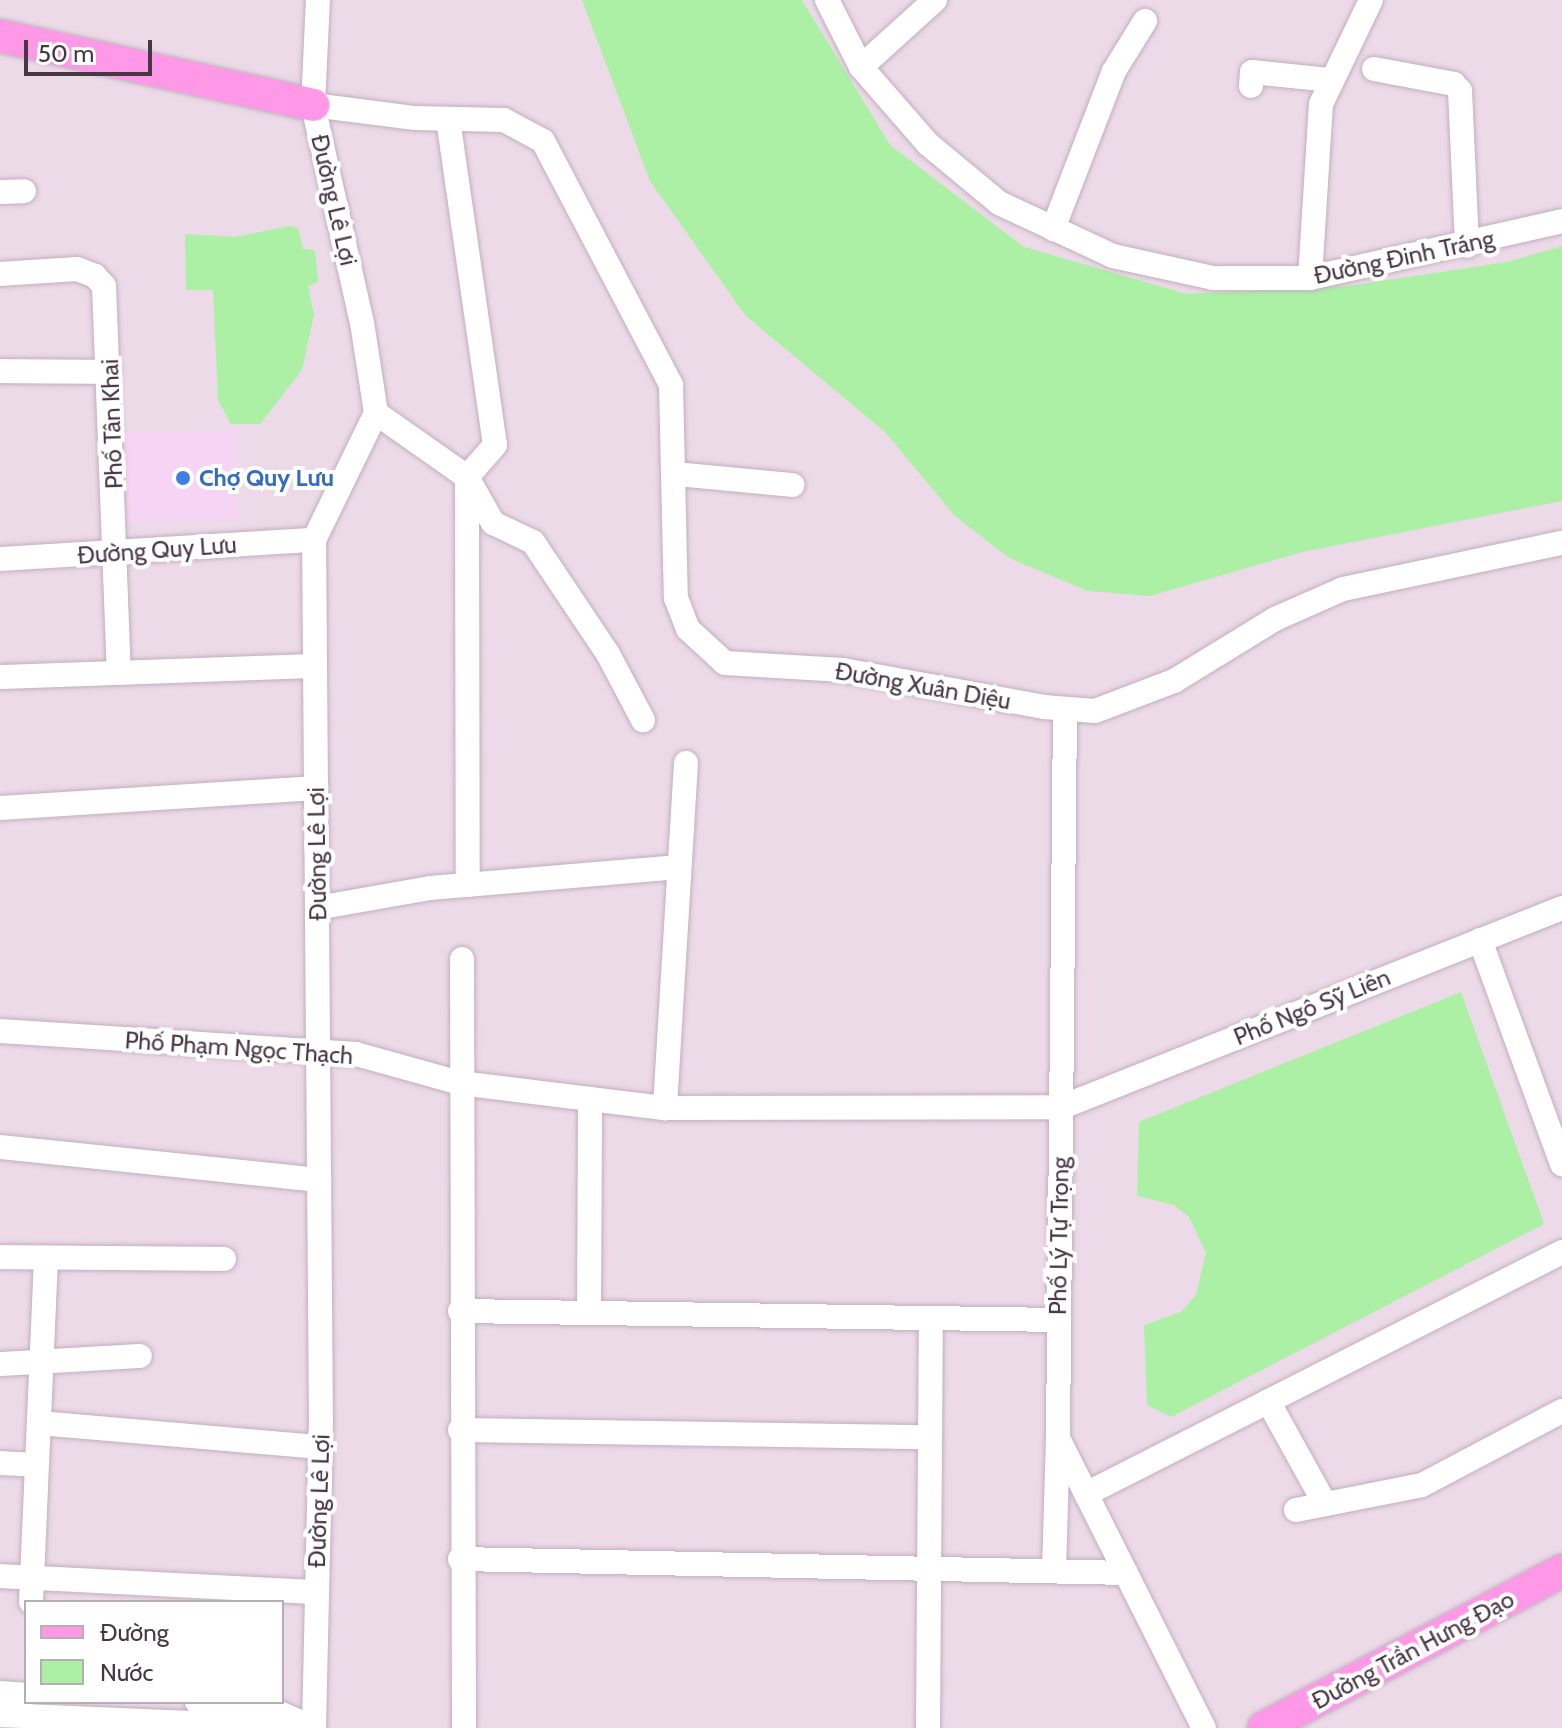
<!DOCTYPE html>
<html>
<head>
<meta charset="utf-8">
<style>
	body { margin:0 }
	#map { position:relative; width:1562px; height:1728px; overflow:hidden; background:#f4e8f1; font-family:Cabin,sans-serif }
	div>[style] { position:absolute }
	.residential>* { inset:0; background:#ecdae8 }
	.commercial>* { inset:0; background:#f6d4f3; transform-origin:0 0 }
	.water>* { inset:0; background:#abf0a5 }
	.roads { filter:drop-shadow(0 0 2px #c2aebf) drop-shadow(0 0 2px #c2aebf) }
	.minor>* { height:24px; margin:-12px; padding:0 12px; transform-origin:12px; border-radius:12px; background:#fff }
	.major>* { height:32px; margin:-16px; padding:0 16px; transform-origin:16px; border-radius:16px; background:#fe98e7 }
	.dots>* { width:22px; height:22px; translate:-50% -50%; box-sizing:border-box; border:4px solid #fff; border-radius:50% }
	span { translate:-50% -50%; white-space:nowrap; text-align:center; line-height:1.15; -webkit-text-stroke:8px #fff; paint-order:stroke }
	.street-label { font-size:24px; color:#473745 }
	.shop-label { font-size:24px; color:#366cbe; font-weight:700 }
	.left { translate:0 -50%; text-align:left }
	.legend { position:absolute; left:24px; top:1600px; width:260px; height:104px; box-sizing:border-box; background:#fff; border:2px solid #b5afb5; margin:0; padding:10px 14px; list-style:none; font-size:24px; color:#473745 }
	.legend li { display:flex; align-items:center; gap:16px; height:40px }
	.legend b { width:40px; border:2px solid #b5afb5 }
	.scale { position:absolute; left:24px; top:40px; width:128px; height:36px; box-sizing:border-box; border:4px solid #473745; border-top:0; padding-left:10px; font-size:24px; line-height:28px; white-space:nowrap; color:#473745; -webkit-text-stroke:6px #fff; paint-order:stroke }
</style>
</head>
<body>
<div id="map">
	<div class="residential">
		<div style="clip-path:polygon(evenodd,0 0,1562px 0,1562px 1728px,0 1728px,0 0,26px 1602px,282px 1602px,282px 1702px,26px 1702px,26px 1602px)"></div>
	</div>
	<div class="commercial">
		<div style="left:237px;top:431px;width:89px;height:112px;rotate:89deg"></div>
	</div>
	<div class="water">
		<div style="clip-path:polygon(582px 0,802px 0,890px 145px,1024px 247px,1187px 294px,1348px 286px,1507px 262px,1562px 246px,1562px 501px,1302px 552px,1150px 596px,1088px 591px,1009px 558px,955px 516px,885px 432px,745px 315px,650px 181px)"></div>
		<div style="clip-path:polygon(289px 226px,298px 228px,303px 249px,315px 250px,318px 282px,308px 286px,314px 315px,302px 370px,260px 424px,231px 424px,218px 400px,213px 290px,186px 290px,185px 234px,236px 237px)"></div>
		<div style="clip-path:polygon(1461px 992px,1544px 1224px,1171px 1417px,1147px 1405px,1144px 1325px,1181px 1312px,1196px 1295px,1206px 1253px,1189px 1217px,1174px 1205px,1137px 1196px,1139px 1122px)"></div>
	</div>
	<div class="roads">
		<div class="minor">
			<div style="left:827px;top:0;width:75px;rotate:63.1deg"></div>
			<div style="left:861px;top:67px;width:102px;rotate:49deg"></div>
			<div style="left:928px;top:144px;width:92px;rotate:39.7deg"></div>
			<div style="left:999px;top:203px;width:126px;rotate:24.9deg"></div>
			<div style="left:1113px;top:256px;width:102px;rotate:12.4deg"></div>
			<div style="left:1213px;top:278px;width:97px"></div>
			<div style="left:1310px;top:278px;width:258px;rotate:-12.7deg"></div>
			<div style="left:861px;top:67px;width:100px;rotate:-42.2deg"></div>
			<div style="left:1374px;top:69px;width:81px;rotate:10.6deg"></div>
			<div style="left:1454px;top:84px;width:9px;rotate:49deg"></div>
			<div style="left:1460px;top:91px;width:155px;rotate:87.4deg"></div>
			<div style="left:1251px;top:86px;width:14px;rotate:-86deg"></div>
			<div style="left:1252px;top:72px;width:77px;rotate:5.9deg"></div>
			<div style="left:313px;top:105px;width:103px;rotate:7.3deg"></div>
			<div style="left:415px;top:118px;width:89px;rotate:1.3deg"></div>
			<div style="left:504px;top:120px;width:44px;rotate:28.3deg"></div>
			<div style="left:543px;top:141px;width:276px;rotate:62.3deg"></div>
			<div style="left:671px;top:385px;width:213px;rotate:88.7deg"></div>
			<div style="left:676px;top:598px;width:33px;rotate:69deg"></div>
			<div style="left:688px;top:629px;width:50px;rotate:42.6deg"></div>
			<div style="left:725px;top:663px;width:118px;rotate:3.4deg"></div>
			<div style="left:843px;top:670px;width:204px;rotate:10.4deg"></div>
			<div style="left:1044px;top:707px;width:51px;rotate:4.5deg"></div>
			<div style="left:1095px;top:711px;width:85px;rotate:-20.8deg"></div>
			<div style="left:1174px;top:681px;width:119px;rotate:-31.5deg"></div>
			<div style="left:1275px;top:619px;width:74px;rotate:-23.8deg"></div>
			<div style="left:1343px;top:589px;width:224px;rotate:-11.9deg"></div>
			<div style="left:448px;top:119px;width:329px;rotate:81.8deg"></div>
			<div style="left:495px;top:445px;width:43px;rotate:131.2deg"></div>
			<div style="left:467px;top:477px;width:408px;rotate:89.9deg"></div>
			<div style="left:0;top:192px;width:24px;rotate:-2deg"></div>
			<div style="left:1053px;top:229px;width:169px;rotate:-68.9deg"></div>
			<div style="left:1114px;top:71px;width:59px;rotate:-58.2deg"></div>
			<div style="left:0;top:274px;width:77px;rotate:-3.7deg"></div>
			<div style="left:77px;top:269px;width:19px;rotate:21deg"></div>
			<div style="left:95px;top:276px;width:13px;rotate:48deg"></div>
			<div style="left:104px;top:286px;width:387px;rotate:87.8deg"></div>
			<div style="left:1310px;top:278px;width:174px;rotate:-86.4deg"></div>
			<div style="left:1321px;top:104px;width:115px;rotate:-64.3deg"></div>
			<div style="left:0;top:371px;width:109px;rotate:0.5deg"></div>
			<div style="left:376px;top:413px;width:111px;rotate:35.1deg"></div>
			<div style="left:467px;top:477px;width:53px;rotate:60.5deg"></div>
			<div style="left:493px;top:523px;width:44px;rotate:25.4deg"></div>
			<div style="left:533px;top:542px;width:135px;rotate:56.2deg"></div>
			<div style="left:608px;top:654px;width:75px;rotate:62.1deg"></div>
			<div style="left:676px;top:474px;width:117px;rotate:5.4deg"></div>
			<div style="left:0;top:559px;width:315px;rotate:-3.5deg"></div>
			<div style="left:0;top:677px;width:315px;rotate:-2deg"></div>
			<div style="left:1065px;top:709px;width:729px;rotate:90.55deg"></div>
			<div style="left:1058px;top:1438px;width:325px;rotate:63.3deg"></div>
			<div style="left:686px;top:763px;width:346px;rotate:93.5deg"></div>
			<div style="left:665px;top:1108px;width:397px;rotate:-0.1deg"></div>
			<div style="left:1062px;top:1107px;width:538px;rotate:-21.7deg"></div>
			<div style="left:0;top:808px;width:317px;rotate:-3.6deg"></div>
			<div style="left:317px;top:908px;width:115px;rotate:-10deg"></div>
			<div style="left:430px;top:888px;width:250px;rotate:-4.8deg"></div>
			<div style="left:1480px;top:940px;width:239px;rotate:69.9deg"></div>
			<div style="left:462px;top:959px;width:769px;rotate:89.85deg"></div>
			<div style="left:0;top:1031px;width:357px;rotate:3.7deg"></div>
			<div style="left:356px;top:1054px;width:108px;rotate:15.6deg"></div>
			<div style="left:460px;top:1083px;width:207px;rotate:7deg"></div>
			<div style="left:0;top:1147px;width:321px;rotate:5.9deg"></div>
			<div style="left:0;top:1257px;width:224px;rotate:0.5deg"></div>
			<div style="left:460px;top:1311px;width:597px;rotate:0.86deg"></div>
			<div style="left:589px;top:1313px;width:214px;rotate:-89.7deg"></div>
			<div style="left:0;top:1364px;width:140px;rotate:-3.3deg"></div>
			<div style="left:1268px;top:1401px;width:118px;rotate:61deg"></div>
			<div style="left:39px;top:1423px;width:282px;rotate:4.9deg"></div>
			<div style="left:460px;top:1430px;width:470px;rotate:0.9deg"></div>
			<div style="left:0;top:1463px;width:36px;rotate:3deg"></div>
			<div style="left:1086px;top:1494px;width:534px;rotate:-26.95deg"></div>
			<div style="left:1296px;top:1510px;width:128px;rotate:-11.2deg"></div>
			<div style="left:1422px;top:1485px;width:158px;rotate:-27.9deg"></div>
			<div style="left:460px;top:1559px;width:666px;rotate:1.2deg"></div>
			<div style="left:1054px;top:1571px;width:131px;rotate:-88.3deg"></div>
			<div style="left:0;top:1576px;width:317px;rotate:2.9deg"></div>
			<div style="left:31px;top:1602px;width:342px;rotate:-87.5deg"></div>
			<div style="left:0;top:1693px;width:26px;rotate:4deg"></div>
			<div style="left:197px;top:1702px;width:64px;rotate:2.7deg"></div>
			<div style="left:261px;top:1705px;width:43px;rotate:23.6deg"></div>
			<div style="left:0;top:1715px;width:305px;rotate:2.4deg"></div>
			<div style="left:314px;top:1728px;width:303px;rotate:-88.7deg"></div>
			<div style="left:321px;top:1425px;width:885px;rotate:-90.45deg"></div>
			<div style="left:314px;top:540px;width:141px;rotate:-64deg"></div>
			<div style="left:376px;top:413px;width:91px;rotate:-98.8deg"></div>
			<div style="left:362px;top:323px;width:223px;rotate:-102.7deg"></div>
			<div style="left:313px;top:105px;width:105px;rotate:-87.3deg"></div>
			<div style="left:928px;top:1728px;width:410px;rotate:-89.6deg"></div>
		</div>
		<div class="major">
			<div style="left:0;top:36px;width:321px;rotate:12.4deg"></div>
			<div style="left:1264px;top:1728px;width:337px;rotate:-27.8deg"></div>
		</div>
	</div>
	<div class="dots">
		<div style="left:183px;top:478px;background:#3f7fe0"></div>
	</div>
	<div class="street-label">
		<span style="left:334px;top:200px;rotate:77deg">Đường Lê Lợi</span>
		<span style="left:1404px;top:257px;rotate:-12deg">Đường Đinh Tráng</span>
		<span style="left:112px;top:424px;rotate:-92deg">Phố Tân Khai</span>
		<span style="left:157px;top:550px;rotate:-4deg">Đường Quy Lưu</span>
		<span style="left:923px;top:686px;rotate:10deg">Đường Xuân Diệu</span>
		<span style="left:317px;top:854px;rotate:-91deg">Đường Lê Lợi</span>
		<span style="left:1312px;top:1007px;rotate:-22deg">Phố Ngô Sỹ Liên</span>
		<span style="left:239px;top:1048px;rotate:4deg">Phố Phạm Ngọc Thạch</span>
		<span style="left:1059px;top:1236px;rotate:-89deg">Phố Lý Tự Trọng</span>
		<span style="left:319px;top:1501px;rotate:-88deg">Đường Lê Lợi</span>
		<span style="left:1413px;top:1650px;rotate:-28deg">Đường Trần Hưng Đạo</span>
	</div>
	<div class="shop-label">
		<span class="left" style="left:199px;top:478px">Chợ Quy Lưu</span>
	</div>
	<ul class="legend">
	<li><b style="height:10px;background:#fe98e7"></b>Đường</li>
	<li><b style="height:22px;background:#abf0a5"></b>Nước</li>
	</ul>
	<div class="scale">50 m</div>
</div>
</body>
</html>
